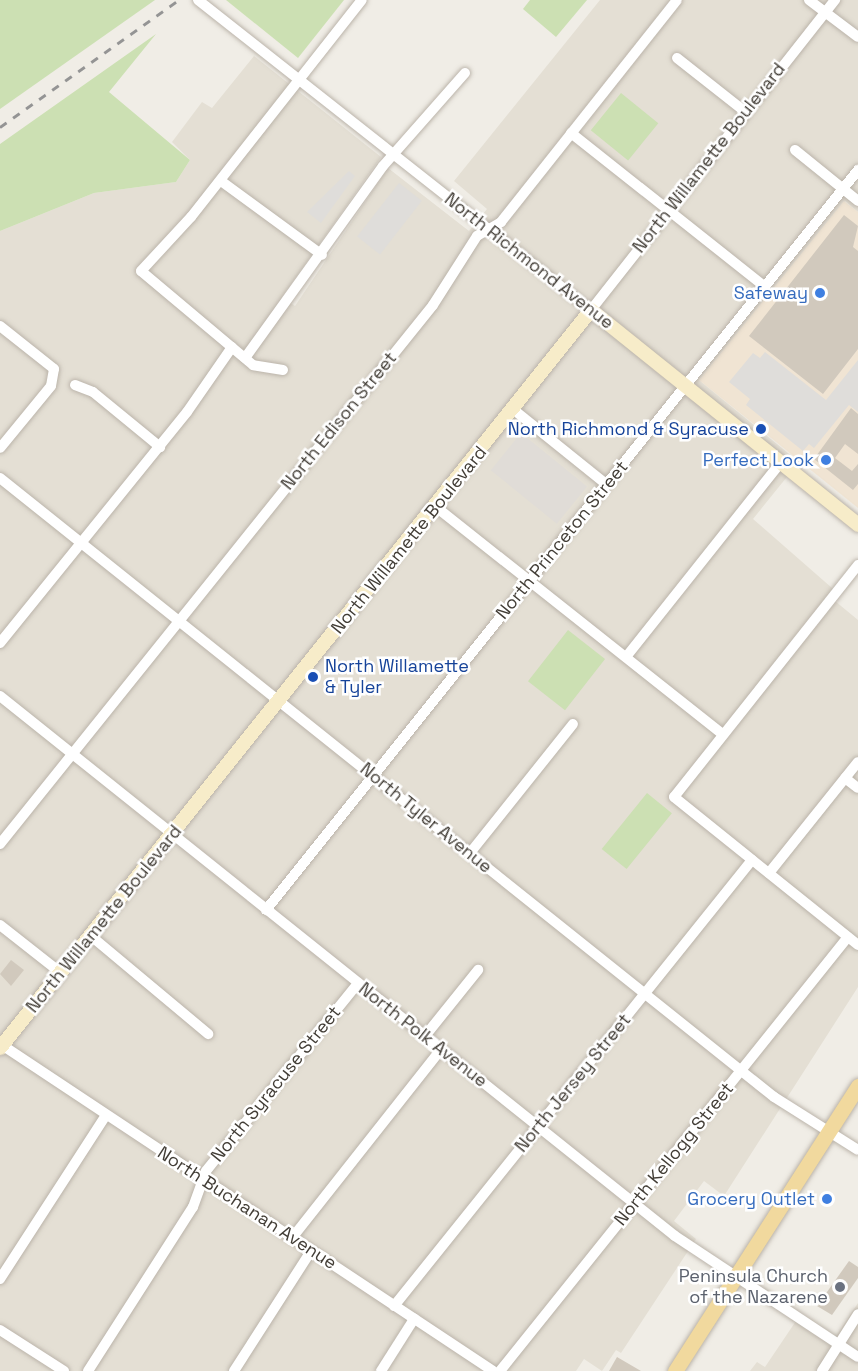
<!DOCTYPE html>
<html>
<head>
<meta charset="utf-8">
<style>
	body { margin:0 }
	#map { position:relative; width:858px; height:1371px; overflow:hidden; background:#f0ede6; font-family:"Space Grotesk",sans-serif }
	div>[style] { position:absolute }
	.residential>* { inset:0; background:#e4dfd4 }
	.commercial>* { inset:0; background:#f0e4d3 }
	.industrial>* { inset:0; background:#e0dcd7; transform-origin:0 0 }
	.green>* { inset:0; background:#cce0b3; transform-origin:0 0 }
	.parking>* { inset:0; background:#dfddda; transform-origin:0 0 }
	.building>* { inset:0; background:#d1c9bd }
	.roads { filter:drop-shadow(0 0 2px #bbb4aa) drop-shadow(0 0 2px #bbb4aa) }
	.street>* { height:10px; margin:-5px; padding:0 5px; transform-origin:5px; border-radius:5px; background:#fff }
	.secondary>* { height:14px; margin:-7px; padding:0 7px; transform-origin:7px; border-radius:7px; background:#f7ecc9 }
	.primary>* { height:15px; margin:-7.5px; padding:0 7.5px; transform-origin:7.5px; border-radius:7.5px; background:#f1d99e }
	.rail>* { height:3px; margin-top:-1.5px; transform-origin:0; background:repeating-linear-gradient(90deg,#949494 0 8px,transparent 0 16px) }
	.dots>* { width:16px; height:16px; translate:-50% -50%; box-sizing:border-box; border:3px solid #fff; border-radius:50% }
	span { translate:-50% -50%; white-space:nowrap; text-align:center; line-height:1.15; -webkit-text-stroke:5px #fff; paint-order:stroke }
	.street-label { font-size:18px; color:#423d36 }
	.shop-label { font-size:18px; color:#366cbe }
	.right { translate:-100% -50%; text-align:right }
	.transit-label { font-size:18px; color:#164399 }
	.left { translate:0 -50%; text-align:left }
	.worship-label { font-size:18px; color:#5b616d }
</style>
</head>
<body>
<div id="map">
	<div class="residential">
		<div style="clip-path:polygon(600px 0,858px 0,858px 212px,845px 201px,699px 380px,799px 462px,753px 519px,832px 588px,835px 601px,858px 620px,858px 987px,724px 1196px,704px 1181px,674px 1221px,696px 1239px,621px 1353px,616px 1350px,602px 1371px,584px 1359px,576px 1371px,0 1371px,0 231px,94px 193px,176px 182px,190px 160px,172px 142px,202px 102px,212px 108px,254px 56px,381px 157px,282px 297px,295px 306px,388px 168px,469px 231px,487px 209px,454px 181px)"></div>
		<div style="clip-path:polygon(858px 1303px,858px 1371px,750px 1371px,757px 1362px,765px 1367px,796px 1321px,831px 1344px)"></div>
	</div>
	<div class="commercial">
		<div style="clip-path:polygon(844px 201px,858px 212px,858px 508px,699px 380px)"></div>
	</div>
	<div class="industrial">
		<div style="left:521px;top:433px;width:85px;height:48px;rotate:39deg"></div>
	</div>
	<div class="green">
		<div style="clip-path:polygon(0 0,155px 0,0 109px)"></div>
		<div style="clip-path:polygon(226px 0,344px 0,298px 58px)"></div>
		<div style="clip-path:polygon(530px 0,587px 0,556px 37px,523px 9px)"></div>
		<div style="clip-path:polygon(156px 34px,109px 92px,190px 160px,176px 182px,94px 193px,0 231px,0 144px)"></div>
		<div style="left:621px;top:93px;width:48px;height:48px;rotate:39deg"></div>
		<div style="left:568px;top:630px;width:47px;height:65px;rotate:38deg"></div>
		<div style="left:647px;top:793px;width:32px;height:72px;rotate:39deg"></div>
	</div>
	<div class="parking">
		<div style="clip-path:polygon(349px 171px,355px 176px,321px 223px,307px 212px)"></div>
		<div style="left:399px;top:183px;width:29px;height:68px;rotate:38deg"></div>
		<div style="clip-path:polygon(765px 352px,826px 400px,858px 360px,858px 412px,849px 405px,814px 448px,809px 444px,803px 451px,746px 405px,750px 399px,729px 382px,753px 353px,760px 358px)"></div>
	</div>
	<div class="building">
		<div style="clip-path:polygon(844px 215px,858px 226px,853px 247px,858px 251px,858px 349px,823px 394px,749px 336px)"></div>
		<div style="clip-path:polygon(851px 408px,858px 414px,858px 454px,845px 444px,835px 458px,852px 471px,858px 464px,858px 484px,853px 490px,814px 459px)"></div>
		<div style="clip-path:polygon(11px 960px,24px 970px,11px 986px,0 974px)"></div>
		<div style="clip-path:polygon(849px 1261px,858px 1267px,858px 1278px,832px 1315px,817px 1306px)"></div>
		<div style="clip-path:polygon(617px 1357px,641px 1371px,609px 1371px)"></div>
	</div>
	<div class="roads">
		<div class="street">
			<div style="left:198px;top:0;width:501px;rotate:38.27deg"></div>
			<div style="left:591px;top:310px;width:395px;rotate:-51.8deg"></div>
			<div style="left:809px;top:0;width:61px;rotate:37.1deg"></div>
			<div style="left:677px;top:58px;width:85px;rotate:38.3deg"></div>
			<div style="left:571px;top:133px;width:248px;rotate:38.4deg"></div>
			<div style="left:795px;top:150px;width:81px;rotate:39deg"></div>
			<div style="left:221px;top:181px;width:125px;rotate:36.2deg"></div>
			<div style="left:0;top:326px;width:69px;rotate:38.5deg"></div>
			<div style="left:54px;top:369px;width:17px;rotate:100deg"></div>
			<div style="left:51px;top:386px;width:80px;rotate:129.4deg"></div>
			<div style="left:245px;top:358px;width:236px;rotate:-54.3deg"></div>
			<div style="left:383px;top:166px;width:124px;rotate:-48.6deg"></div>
			<div style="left:283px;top:370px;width:30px;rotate:-171deg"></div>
			<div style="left:253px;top:365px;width:146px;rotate:-140deg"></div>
			<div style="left:141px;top:271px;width:74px;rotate:-47.2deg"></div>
			<div style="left:191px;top:217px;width:276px;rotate:-51.8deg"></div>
			<div style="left:75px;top:385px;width:19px;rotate:21deg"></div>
			<div style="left:93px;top:392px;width:87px;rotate:39.4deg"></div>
			<div style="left:514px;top:410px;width:118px;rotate:38.8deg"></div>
			<div style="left:0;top:478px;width:991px;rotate:38.65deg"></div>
			<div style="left:774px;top:1097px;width:99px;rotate:32.2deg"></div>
			<div style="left:436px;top:507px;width:365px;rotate:38.4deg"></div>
			<div style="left:858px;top:565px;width:296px;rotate:128.4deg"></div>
			<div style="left:674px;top:797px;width:236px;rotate:38.8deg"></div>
			<div style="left:0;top:643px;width:297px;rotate:-51deg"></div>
			<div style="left:187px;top:412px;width:79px;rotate:-55.3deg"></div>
			<div style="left:626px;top:657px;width:249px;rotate:-51.5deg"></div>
			<div style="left:0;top:696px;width:864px;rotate:38.66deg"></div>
			<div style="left:675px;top:1236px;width:219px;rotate:33.5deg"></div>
			<div style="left:845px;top:778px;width:16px;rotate:38deg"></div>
			<div style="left:0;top:844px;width:691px;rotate:-51.22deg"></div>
			<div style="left:433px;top:305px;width:82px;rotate:-57.5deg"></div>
			<div style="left:477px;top:236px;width:28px;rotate:-30deg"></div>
			<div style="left:501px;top:222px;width:283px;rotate:-51.6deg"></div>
			<div style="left:470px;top:853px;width:165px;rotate:-51.4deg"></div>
			<div style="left:769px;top:873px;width:142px;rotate:-51.3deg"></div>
			<div style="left:266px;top:910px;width:948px;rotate:-51.34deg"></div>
			<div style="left:0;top:925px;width:78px;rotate:38.2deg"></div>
			<div style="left:91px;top:936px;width:153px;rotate:39.9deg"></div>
			<div style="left:425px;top:1036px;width:85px;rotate:-51.2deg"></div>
			<div style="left:2px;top:1045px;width:589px;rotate:33.58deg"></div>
			<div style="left:292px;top:1238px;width:241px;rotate:-51.7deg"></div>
			<div style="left:0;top:1279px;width:195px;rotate:-57.1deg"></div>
			<div style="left:394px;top:1306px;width:572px;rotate:-51.25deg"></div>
			<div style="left:0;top:1330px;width:76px;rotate:32.6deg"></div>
			<div style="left:88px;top:1371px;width:195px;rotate:-57.4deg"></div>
			<div style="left:193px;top:1207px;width:38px;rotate:-70deg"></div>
			<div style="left:206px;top:1171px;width:242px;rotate:-51deg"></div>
			<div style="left:234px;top:1371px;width:143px;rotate:-57.3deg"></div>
			<div style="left:381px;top:1371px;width:62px;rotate:-57.6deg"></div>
			<div style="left:500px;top:1371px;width:556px;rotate:-51.28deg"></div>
			<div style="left:822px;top:1371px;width:67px;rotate:-57.7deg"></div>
		</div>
		<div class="secondary">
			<div style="left:0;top:1048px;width:945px;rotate:-51.31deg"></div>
			<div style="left:591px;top:310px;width:343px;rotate:38.8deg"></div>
		</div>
		<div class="primary">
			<div style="left:675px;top:1371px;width:339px;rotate:-57.3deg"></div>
		</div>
	</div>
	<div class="rail">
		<div style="left:0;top:127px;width:219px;rotate:-35.4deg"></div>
	</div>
	<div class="dots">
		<div style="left:820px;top:293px;background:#3f7fe0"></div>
		<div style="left:761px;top:429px;background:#1a4fb4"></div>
		<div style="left:826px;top:460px;background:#3f7fe0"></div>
		<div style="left:313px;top:677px;background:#1a4fb4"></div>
		<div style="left:827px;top:1199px;background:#3f7fe0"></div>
		<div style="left:840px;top:1287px;background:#6b7280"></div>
	</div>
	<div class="street-label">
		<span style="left:709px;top:158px;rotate:-52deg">North Willamette Boulevard</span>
		<span style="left:529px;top:261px;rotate:38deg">North Richmond Avenue</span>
		<span style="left:339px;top:421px;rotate:-51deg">North Edison Street</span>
		<span style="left:409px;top:540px;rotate:-51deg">North Willamette Boulevard</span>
		<span style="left:562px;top:540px;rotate:-51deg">North Princeton Street</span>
		<span style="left:426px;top:818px;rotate:39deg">North Tyler Avenue</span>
		<span style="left:104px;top:919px;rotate:-51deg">North Willamette Boulevard</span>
		<span style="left:423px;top:1035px;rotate:38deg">North Polk Avenue</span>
		<span style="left:573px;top:1083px;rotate:-51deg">North Jersey Street</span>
		<span style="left:276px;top:1084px;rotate:-51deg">North Syracuse Street</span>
		<span style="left:674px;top:1154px;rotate:-51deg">North Kellogg Street</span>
		<span style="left:247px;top:1208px;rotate:33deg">North Buchanan Avenue</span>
	</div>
	<div class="shop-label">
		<span class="right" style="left:808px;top:293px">Safeway</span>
		<span class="right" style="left:814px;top:460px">Perfect Look</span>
		<span class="right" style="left:815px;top:1199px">Grocery Outlet</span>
	</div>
	<div class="transit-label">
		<span class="right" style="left:749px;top:429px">North Richmond &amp; Syracuse</span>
		<span class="left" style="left:325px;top:677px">North Willamette<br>&amp; Tyler</span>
	</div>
	<div class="worship-label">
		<span class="right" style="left:828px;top:1287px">Peninsula Church<br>of the Nazarene</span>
	</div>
</div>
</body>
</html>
